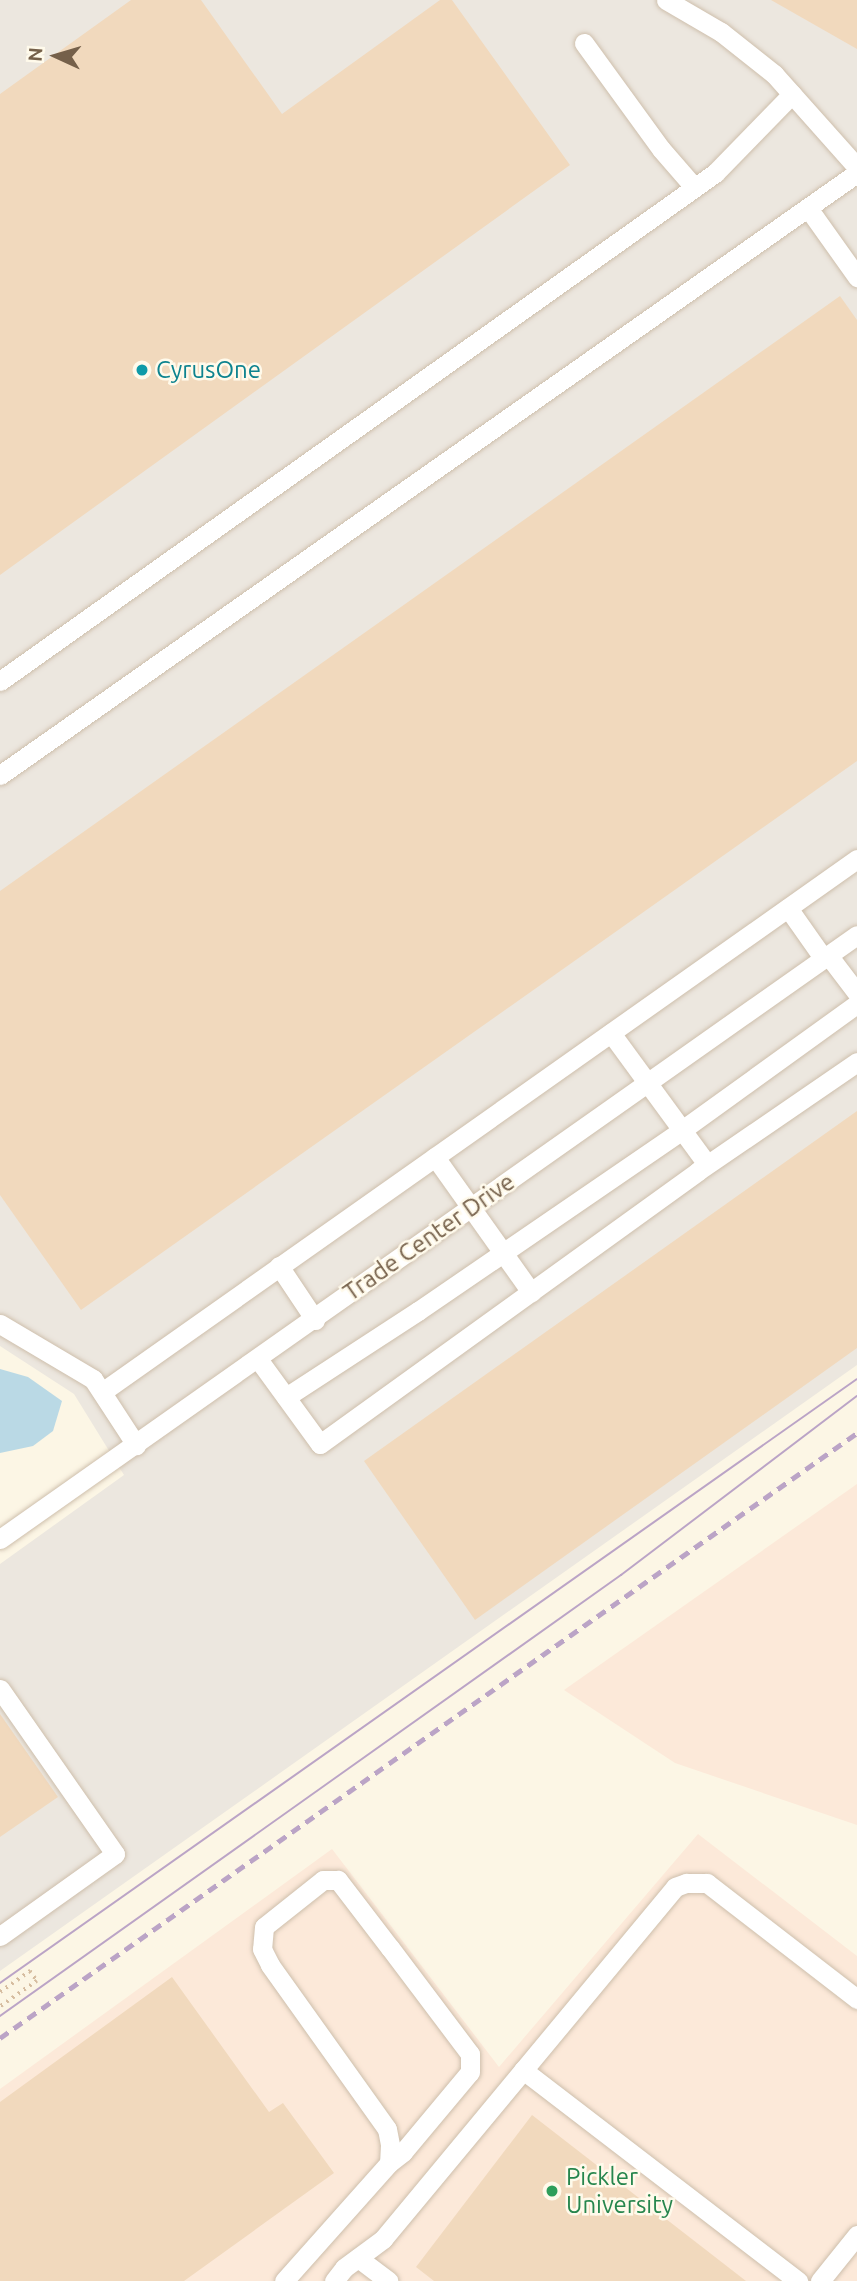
<!DOCTYPE html>
<html>
<head>
<meta charset="utf-8">
<style>
	body { margin:0 }
	#map { position:relative; width:857px; height:2281px; overflow:hidden; background:#fcf6e5; font-family:Ubuntu,sans-serif }
	div>[style] { position:absolute }
	.commercial>* { inset:0; background:#fce9d9 }
	.industrial>* { inset:0; background:#ece7df }
	.water>* { inset:0; background:#bad9e5 }
	.building>* { inset:0; background:#f1d9bd }
	.path>* { height:3.5px; margin-top:-1.75px; transform-origin:0; background:repeating-linear-gradient(90deg,#d6bda0 0 2px,transparent 0 7px) }
	.roads { filter:drop-shadow(0 0 2px #cebfac) drop-shadow(0 0 2px #cebfac) }
	.minor>* { height:19px; margin:-9.5px; padding:0 9.5px; transform-origin:9.5px; border-radius:9.5px; background:#fff }
	.tram>* { height:2px; margin:-1px; padding:0 1px; transform-origin:1px; border-radius:1px; background:#bba4c6 }
	.rail>* { height:5px; margin-top:-2.5px; transform-origin:0; background:repeating-linear-gradient(90deg,#bba4c6 0 10px,transparent 0 17px) }
	.dots>* { width:19px; height:19px; translate:-50% -50%; box-sizing:border-box; border:4px solid #fffaeb; border-radius:50% }
	span { translate:-50% -50%; white-space:nowrap; text-align:center; line-height:1.15; -webkit-text-stroke:5px #fffaeb; paint-order:stroke }
	.culture-label { font-size:24px; color:#0d838f }
	.left { translate:0 -50%; text-align:left }
	.street-label { font-size:24px; color:#75604a }
	.leisure-label { font-size:24px; color:#27864d }
	.north { position:absolute; left:21px; top:21px; width:70px; height:70px; -webkit-text-stroke:5px #fffaeb; paint-order:stroke; rotate:274deg; font-size:19px; font-weight:700; line-height:28px; text-align:center; color:#75604a }
	.north::after { content:''; display:block; margin:auto; width:24px; height:32px; background:#75604a; clip-path:polygon(50% 0,100% 100%,50% 72%,0 100%) }
</style>
</head>
<body>
<div id="map">
	<div class="commercial">
		<div style="clip-path:polygon(857px 1484px,857px 1825px,675px 1763px,564px 1690px)"></div>
		<div style="clip-path:polygon(698px 1834px,857px 1956px,857px 2281px,0 2281px,0 2089px,332px 1849px,499px 2067px)"></div>
	</div>
	<div class="industrial">
		<div style="clip-path:polygon(0 0,857px 0,857px 1365px,0 1971px,0 1564px,124px 1475px,74px 1394px,0 1346px)"></div>
	</div>
	<div class="water">
		<div style="clip-path:polygon(0 1369px,28px 1377px,62px 1401px,53px 1431px,33px 1446px,0 1453px)"></div>
	</div>
	<div class="building">
		<div style="clip-path:polygon(131px 0,201px 0,282px 114px,440px 0,452px 0,570px 165px,0 575px,0 94px)"></div>
		<div style="clip-path:polygon(771px 0,857px 0,857px 49px)"></div>
		<div style="clip-path:polygon(840px 296px,857px 320px,857px 761px,81px 1310px,0 1195px,0 891px)"></div>
		<div style="clip-path:polygon(857px 1111px,857px 1348px,475px 1620px,364px 1461px)"></div>
		<div style="clip-path:polygon(0 1714px,58px 1797px,0 1837px)"></div>
		<div style="clip-path:polygon(172px 1977px,269px 2112px,283px 2103px,334px 2173px,184px 2281px,0 2281px,0 2102px)"></div>
		<div style="clip-path:polygon(532px 2115px,746px 2281px,434px 2281px,416px 2267px)"></div>
	</div>
	<div class="path">
		<div style="left:0;top:1992px;width:37px;rotate:-35deg"></div>
		<div style="left:30px;top:1971px;width:12px;rotate:55deg"></div>
		<div style="left:37px;top:1981px;width:45px;rotate:144.9deg"></div>
	</div>
	<div class="roads">
		<div class="minor">
			<div style="left:666px;top:0;width:64px;rotate:30.2deg"></div>
			<div style="left:721px;top:32px;width:68px;rotate:38.4deg"></div>
			<div style="left:774px;top:74px;width:125px;rotate:48.3deg"></div>
			<div style="left:584px;top:43px;width:131px;rotate:54deg"></div>
			<div style="left:661px;top:149px;width:50px;rotate:49deg"></div>
			<div style="left:808px;top:208px;width:85px;rotate:54.6deg"></div>
			<div style="left:0;top:681px;width:877px;rotate:-35.39deg"></div>
			<div style="left:715px;top:173px;width:110px;rotate:-45.7deg"></div>
			<div style="left:0;top:775px;width:1047px;rotate:-35.09deg"></div>
			<div style="left:788px;top:908px;width:62px;rotate:54.8deg"></div>
			<div style="left:828px;top:955px;width:48px;rotate:52.7deg"></div>
			<div style="left:611px;top:1033px;width:162px;rotate:53.8deg"></div>
			<div style="left:435px;top:1157px;width:166px;rotate:54.6deg"></div>
			<div style="left:279px;top:1266px;width:65px;rotate:56.3deg"></div>
			<div style="left:0;top:1324px;width:108px;rotate:30.6deg"></div>
			<div style="left:93px;top:1379px;width:79px;rotate:56.9deg"></div>
			<div style="left:258px;top:1359px;width:105px;rotate:53.9deg"></div>
			<div style="left:320px;top:1444px;width:466px;rotate:-35.8deg"></div>
			<div style="left:698px;top:1171px;width:193px;rotate:-34.4deg"></div>
			<div style="left:102px;top:1392px;width:924px;rotate:-35.22deg"></div>
			<div style="left:286px;top:1397px;width:158px;rotate:-33.1deg"></div>
			<div style="left:418px;top:1311px;width:320px;rotate:-34.4deg"></div>
			<div style="left:682px;top:1130px;width:216px;rotate:-35.8deg"></div>
			<div style="left:0;top:1539px;width:1048px;rotate:-35.18deg"></div>
			<div style="left:0;top:1689px;width:201px;rotate:55.1deg"></div>
			<div style="left:115px;top:1854px;width:141px;rotate:144.5deg"></div>
			<div style="left:523px;top:2070px;width:347px;rotate:37.5deg"></div>
			<div style="left:358px;top:2258px;width:38px;rotate:37deg"></div>
			<div style="left:284px;top:2281px;width:158px;rotate:-48.3deg"></div>
			<div style="left:389px;top:2163px;width:18px;rotate:-38deg"></div>
			<div style="left:403px;top:2152px;width:104px;rotate:-50.1deg"></div>
			<div style="left:470px;top:2072px;width:18px;rotate:-90deg"></div>
			<div style="left:470px;top:2054px;width:133px;rotate:-127deg"></div>
			<div style="left:390px;top:1948px;width:86px;rotate:-127.4deg"></div>
			<div style="left:338px;top:1880px;width:15px;rotate:180deg"></div>
			<div style="left:323px;top:1880px;width:75px;rotate:141.5deg"></div>
			<div style="left:264px;top:1927px;width:22px;rotate:95deg"></div>
			<div style="left:262px;top:1949px;width:18px;rotate:63deg"></div>
			<div style="left:270px;top:1965px;width:201px;rotate:54.5deg"></div>
			<div style="left:387px;top:2129px;width:16px;rotate:79deg"></div>
			<div style="left:390px;top:2145px;width:18px;rotate:93deg"></div>
			<div style="left:334px;top:2281px;width:16px;rotate:-52deg"></div>
			<div style="left:344px;top:2268px;width:49px;rotate:-36.6deg"></div>
			<div style="left:383px;top:2239px;width:457px;rotate:-50.3deg"></div>
			<div style="left:675px;top:1887px;width:12px;rotate:-20deg"></div>
			<div style="left:686px;top:1883px;width:21px"></div>
			<div style="left:707px;top:1883px;width:190px;rotate:37.7deg"></div>
			<div style="left:820px;top:2281px;width:59px;rotate:-51.2deg"></div>
		</div>
	</div>
	<div class="tram">
		<div style="left:0;top:1983px;width:1048px;rotate:-35.18deg"></div>
		<div style="left:0;top:2016px;width:762px;rotate:-35.38deg"></div>
		<div style="left:621px;top:1575px;width:296px;rotate:-37.2deg"></div>
	</div>
	<div class="rail">
		<div style="left:0;top:2038px;width:1049px;rotate:-35.22deg"></div>
	</div>
	<div class="dots">
		<div style="left:142px;top:370px;background:#0f9aa8"></div>
		<div style="left:552px;top:2191px;background:#2e9e5b"></div>
	</div>
	<div class="culture-label">
		<span class="left" style="left:156px;top:370px">CyrusOne</span>
	</div>
	<div class="street-label">
		<span style="left:429px;top:1237px;rotate:-35deg">Trade Center Drive</span>
	</div>
	<div class="leisure-label">
		<span class="left" style="left:566px;top:2191px">Pickler<br>University</span>
	</div>
	<div class="north">N</div>
</div>
</body>
</html>
